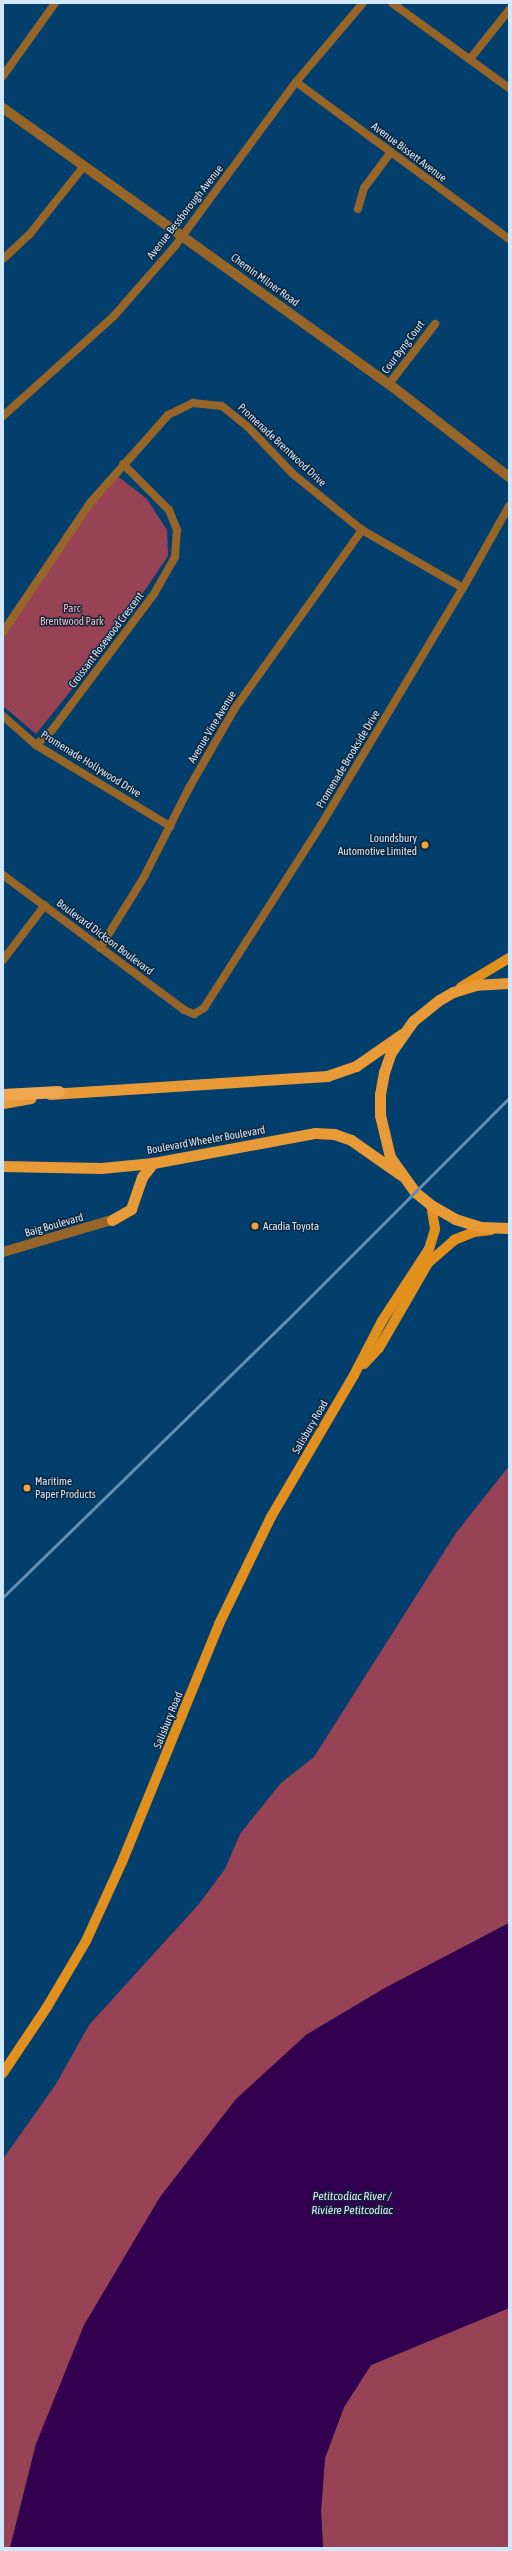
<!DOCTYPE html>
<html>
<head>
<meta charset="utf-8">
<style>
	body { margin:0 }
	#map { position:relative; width:512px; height:2551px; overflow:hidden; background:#023f6c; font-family:"Asap Condensed",sans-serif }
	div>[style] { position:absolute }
	.green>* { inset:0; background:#984256 }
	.water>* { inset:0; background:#32004e }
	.minor>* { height:8px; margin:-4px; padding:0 4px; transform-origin:4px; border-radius:4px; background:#976528 }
	.tertiary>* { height:10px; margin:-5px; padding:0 5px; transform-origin:5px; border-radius:5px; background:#976528 }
	.primary>* { height:10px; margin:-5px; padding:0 5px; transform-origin:5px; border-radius:5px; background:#e18f1d }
	.trunk>* { height:11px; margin:-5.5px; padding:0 5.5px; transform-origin:5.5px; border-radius:5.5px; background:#e89a37 }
	.motorway>* { height:12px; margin:-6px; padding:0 6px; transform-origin:6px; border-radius:6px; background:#f0a651 }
	.rail>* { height:3px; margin:-1.5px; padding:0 1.5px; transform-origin:1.5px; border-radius:1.5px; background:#648fb1 }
	.dots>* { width:11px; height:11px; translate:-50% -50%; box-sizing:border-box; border:2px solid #0f263a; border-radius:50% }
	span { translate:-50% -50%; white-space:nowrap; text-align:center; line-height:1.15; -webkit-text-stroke:3px #0f263a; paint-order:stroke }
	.street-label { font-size:11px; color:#d1e7fd }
	.park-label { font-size:11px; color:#f9b8c3 }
	.poi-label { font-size:11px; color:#d1e7fd }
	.right { translate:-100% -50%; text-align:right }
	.left { translate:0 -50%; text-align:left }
	.water-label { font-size:12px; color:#ebdef8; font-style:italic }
	.frame { position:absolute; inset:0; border:4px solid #d1e7fd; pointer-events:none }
</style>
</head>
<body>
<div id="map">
	<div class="green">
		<div style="clip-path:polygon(115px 474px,147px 499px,167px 530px,168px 556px,110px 642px,36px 734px,3px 706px,3px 632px)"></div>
		<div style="clip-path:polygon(509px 1466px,509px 1923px,385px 1988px,306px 2035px,36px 2444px,10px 2548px,3px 2548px,3px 2159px,56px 2084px,89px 2025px,199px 1904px,225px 1869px,240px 1834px,281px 1783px,314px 1757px,456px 1533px)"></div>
		<div style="clip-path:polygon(509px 2308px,509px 2548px,323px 2548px,321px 2511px,325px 2458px,344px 2407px,371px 2365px)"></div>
	</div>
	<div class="water">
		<div style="clip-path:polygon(509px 1923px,509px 2308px,371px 2365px,344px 2407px,325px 2458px,321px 2511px,323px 2548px,10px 2548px,36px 2444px,84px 2325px,160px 2197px,236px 2099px,306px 2035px,385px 1988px)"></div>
	</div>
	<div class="minor">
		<div style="left:392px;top:3px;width:145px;rotate:36deg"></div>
		<div style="left:470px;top:59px;width:63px;rotate:-51.5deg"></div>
		<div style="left:3px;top:76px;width:90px;rotate:-54.5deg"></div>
		<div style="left:296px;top:82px;width:265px;rotate:36.4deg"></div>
		<div style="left:358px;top:209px;width:22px;rotate:-74deg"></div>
		<div style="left:364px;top:188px;width:45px;rotate:-53.1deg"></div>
		<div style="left:3px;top:259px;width:35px;rotate:-43deg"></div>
		<div style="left:29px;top:235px;width:88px;rotate:-51.4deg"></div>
		<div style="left:389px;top:384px;width:76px;rotate:-52.5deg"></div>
		<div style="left:3px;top:416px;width:149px;rotate:-42deg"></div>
		<div style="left:114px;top:316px;width:93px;rotate:-48.9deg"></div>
		<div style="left:175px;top:246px;width:204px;rotate:-53.6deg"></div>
		<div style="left:296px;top:82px;width:104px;rotate:-49.7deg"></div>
		<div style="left:3px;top:632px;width:156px;rotate:-56deg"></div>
		<div style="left:90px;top:503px;width:118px;rotate:-48.4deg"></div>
		<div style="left:168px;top:415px;width:28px;rotate:-26deg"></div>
		<div style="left:193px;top:403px;width:29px;rotate:6deg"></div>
		<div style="left:222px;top:406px;width:32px;rotate:39deg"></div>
		<div style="left:247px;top:426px;width:66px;rotate:46.2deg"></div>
		<div style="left:293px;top:474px;width:89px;rotate:39.1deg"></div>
		<div style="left:362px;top:530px;width:116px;rotate:29.9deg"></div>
		<div style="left:3px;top:716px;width:44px;rotate:41.3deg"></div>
		<div style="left:36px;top:745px;width:157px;rotate:31.2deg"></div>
		<div style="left:36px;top:745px;width:23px;rotate:-43deg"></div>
		<div style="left:53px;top:729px;width:169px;rotate:-53.2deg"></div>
		<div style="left:154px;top:594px;width:43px;rotate:-60.4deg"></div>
		<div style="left:175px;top:557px;width:27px;rotate:-86deg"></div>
		<div style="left:177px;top:530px;width:22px;rotate:-112deg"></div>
		<div style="left:169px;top:510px;width:65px;rotate:-135deg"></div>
		<div style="left:3px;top:875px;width:226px;rotate:36.7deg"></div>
		<div style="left:184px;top:1010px;width:11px;rotate:22deg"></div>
		<div style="left:194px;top:1014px;width:12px;rotate:-31deg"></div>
		<div style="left:204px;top:1008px;width:217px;rotate:-57.4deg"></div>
		<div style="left:321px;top:825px;width:276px;rotate:-59.1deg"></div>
		<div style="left:463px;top:588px;width:94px;rotate:-60.7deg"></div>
		<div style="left:100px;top:948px;width:84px;rotate:-58.2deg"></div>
		<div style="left:144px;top:877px;width:100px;rotate:-63.2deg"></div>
		<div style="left:189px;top:788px;width:92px;rotate:-60.1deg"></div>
		<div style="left:235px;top:708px;width:219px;rotate:-54.5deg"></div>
		<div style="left:3px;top:960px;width:69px;rotate:-52.6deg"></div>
	</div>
	<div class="tertiary">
		<div style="left:3px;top:108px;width:475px;rotate:35.6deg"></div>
		<div style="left:389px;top:384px;width:152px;rotate:37.8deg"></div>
		<div style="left:3px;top:1252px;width:114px;rotate:-16.4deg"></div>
	</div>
	<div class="primary">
		<div style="left:461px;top:987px;width:56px;rotate:-31.1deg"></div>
		<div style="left:364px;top:1364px;width:22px;rotate:-47deg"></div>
		<div style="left:379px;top:1348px;width:98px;rotate:-60deg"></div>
		<div style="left:428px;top:1263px;width:35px;rotate:-41deg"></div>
		<div style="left:454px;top:1240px;width:22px;rotate:-22deg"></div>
		<div style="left:474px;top:1232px;width:17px;rotate:-7deg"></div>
		<div style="left:3px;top:2073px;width:79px;rotate:-56.3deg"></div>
		<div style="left:47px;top:2007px;width:77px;rotate:-59.4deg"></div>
		<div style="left:86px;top:1941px;width:87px;rotate:-65.5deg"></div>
		<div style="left:122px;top:1862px;width:257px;rotate:-67.8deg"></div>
		<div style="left:219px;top:1624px;width:119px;rotate:-64.1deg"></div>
		<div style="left:271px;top:1517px;width:164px;rotate:-59.7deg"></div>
		<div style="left:354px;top:1375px;width:61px;rotate:-62.6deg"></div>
		<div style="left:382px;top:1321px;width:86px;rotate:-56.9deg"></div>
		<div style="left:429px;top:1249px;width:21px;rotate:-73deg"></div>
		<div style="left:435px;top:1229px;width:24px;rotate:-99deg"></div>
	</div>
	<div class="trunk">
		<div style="left:509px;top:983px;width:33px;rotate:177deg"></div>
		<div style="left:476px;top:985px;width:24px;rotate:163deg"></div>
		<div style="left:453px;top:992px;width:16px;rotate:150deg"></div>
		<div style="left:439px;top:1000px;width:33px;rotate:141deg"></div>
		<div style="left:413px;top:1021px;width:38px;rotate:125deg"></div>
		<div style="left:391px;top:1052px;width:21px;rotate:109deg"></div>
		<div style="left:384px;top:1072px;width:22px;rotate:100deg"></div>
		<div style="left:380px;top:1094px;width:21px;rotate:90deg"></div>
		<div style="left:380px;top:1115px;width:43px;rotate:76.6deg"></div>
		<div style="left:390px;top:1157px;width:43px;rotate:54.5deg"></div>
		<div style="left:415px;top:1192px;width:21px;rotate:39deg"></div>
		<div style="left:431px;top:1205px;width:28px;rotate:30deg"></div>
		<div style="left:455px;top:1219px;width:27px;rotate:17deg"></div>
		<div style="left:481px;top:1227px;width:28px;rotate:2deg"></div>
		<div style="left:50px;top:1094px;width:278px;rotate:-3.7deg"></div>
		<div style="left:327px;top:1076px;width:31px;rotate:-19deg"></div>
		<div style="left:356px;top:1066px;width:56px;rotate:-34.8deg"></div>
		<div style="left:3px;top:1103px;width:28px;rotate:-10deg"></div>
		<div style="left:3px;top:1166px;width:98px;rotate:1.2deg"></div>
		<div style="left:101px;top:1168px;width:52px;rotate:-5.5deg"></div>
		<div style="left:153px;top:1163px;width:165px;rotate:-10.5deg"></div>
		<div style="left:315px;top:1133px;width:19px;rotate:3deg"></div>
		<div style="left:334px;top:1134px;width:18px;rotate:19deg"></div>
		<div style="left:351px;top:1140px;width:61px;rotate:35deg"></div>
		<div style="left:112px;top:1220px;width:22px;rotate:-30deg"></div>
		<div style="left:131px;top:1209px;width:34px;rotate:-71deg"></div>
		<div style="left:142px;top:1177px;width:18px;rotate:-52deg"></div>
	</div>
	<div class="motorway">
		<div style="left:3px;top:1095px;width:56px;rotate:-3.1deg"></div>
	</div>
	<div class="rail">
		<div style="left:3px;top:1597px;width:394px;rotate:-44.3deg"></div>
		<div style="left:285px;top:1322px;width:317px;rotate:-45deg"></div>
	</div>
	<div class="dots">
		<div style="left:425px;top:845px;background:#f3a443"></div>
		<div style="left:255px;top:1226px;background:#f3a443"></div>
		<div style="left:27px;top:1488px;background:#f3a443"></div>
	</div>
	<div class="street-label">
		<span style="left:409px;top:152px;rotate:37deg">Avenue Bissett Avenue</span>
		<span style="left:185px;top:212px;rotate:-52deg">Avenue Bessborough Avenue</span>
		<span style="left:265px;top:280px;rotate:36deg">Chemin Milner Road</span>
		<span style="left:403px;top:347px;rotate:-53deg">Cour Byng Court</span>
		<span style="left:282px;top:445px;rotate:43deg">Promenade Brentwood Drive</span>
		<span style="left:106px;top:640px;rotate:-53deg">Croissant Rosewood Crescent</span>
		<span style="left:212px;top:727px;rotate:-59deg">Avenue Vine Avenue</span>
		<span style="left:348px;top:759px;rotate:-59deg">Promenade Brookside Drive</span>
		<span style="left:91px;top:764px;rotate:32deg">Promenade Hollywood Drive</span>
		<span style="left:105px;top:937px;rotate:37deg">Boulevard Dickson Boulevard</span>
		<span style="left:206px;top:1140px;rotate:-10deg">Boulevard Wheeler Boulevard</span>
		<span style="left:54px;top:1225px;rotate:-16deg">Baig Boulevard</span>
		<span style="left:310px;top:1427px;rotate:-60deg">Salisbury Road</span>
		<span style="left:168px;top:1720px;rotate:-68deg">Salisbury Road</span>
	</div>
	<div class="park-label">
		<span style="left:72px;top:615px">Parc<br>Brentwood Park</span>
	</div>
	<div class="poi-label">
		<span class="right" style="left:417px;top:845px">Loundsbury<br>Automotive Limited</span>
		<span class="left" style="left:263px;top:1226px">Acadia Toyota</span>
		<span class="left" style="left:35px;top:1488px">Maritime<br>Paper Products</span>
	</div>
	<div class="water-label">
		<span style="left:352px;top:2204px">Petitcodiac River /<br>Rivière Petitcodiac</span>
	</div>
	<div class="frame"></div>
</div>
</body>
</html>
